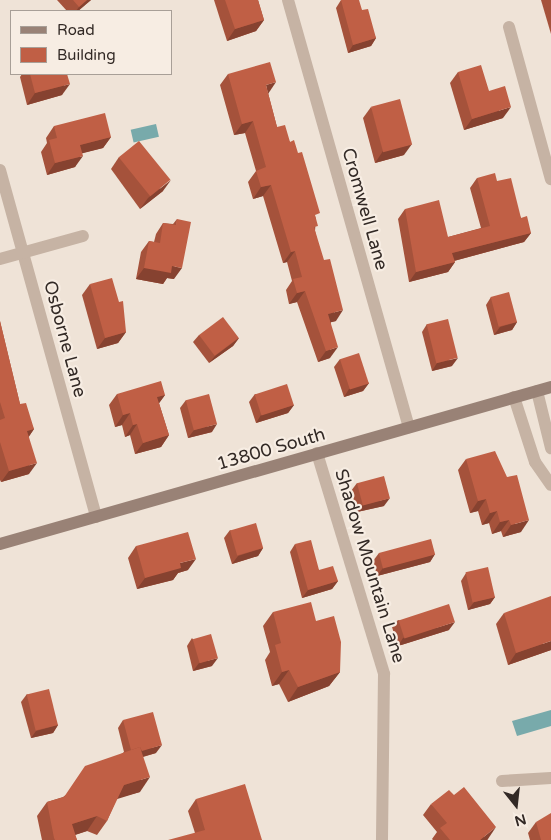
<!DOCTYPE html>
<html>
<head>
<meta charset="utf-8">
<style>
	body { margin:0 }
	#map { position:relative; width:551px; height:840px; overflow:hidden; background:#efe3d7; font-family:"Varela Round",sans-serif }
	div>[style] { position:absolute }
	.water>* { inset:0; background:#78aaab; transform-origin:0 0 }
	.street>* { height:12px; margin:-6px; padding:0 6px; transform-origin:6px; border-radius:6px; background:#c6b3a4 }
	.secondary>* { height:12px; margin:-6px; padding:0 6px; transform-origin:6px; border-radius:6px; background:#998276 }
	.wall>* { inset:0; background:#a5523b }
	.shaded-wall>* { inset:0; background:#864230 }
	.building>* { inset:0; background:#c05f45; transform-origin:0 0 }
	span { translate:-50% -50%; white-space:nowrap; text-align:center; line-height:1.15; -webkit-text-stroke:4.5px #f7ede3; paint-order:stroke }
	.street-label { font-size:18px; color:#322925 }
	.legend { position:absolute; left:10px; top:10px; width:162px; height:65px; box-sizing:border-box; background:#f7ede3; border:1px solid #a89f97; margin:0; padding:6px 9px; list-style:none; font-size:15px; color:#322925 }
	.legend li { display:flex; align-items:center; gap:10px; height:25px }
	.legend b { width:25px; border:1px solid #a89f97 }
	.north { position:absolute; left:491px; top:780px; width:50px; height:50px; -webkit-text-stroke:4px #f7ede3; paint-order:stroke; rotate:164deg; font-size:14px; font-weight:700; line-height:20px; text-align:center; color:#322925 }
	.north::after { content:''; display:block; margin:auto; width:18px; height:22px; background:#322925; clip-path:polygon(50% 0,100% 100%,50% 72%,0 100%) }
</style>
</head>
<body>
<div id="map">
	<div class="water">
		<div style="left:156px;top:124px;width:13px;height:26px;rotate:77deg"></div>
		<div style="clip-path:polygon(551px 710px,551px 726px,517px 736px,512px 721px)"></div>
	</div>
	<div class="street">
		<div style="left:288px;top:0;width:444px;rotate:74.2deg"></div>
		<div style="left:509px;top:27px;width:158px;rotate:74.6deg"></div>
		<div style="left:0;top:170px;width:360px;rotate:74.5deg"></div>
		<div style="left:0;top:259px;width:86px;rotate:-15.5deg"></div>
		<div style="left:537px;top:391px;width:59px;rotate:76.2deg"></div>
		<div style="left:514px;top:397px;width:68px;rotate:72.1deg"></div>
		<div style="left:535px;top:462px;width:28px;rotate:55deg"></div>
		<div style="left:317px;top:453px;width:231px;rotate:73.1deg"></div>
		<div style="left:384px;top:674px;width:166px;rotate:90.7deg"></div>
		<div style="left:502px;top:781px;width:49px;rotate:-3.5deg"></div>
	</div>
	<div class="secondary">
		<div style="left:0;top:544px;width:573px;rotate:-15.9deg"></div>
	</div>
	<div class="wall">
		<div style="clip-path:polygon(57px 0,91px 0,78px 11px,67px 11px)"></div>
		<div style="clip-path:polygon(214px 0,258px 0,264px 20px,256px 31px,227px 41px)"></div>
		<div style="clip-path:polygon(341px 0,362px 10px,376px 38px,371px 46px,348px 53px,336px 8px)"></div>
		<div style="clip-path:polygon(541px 0,551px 0,551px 34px)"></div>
		<div style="clip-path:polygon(458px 72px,489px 91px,503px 118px,464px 130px,450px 83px)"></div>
		<div style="clip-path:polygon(22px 74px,67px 74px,62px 95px,27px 105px,20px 77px)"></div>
		<div style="clip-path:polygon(228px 74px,268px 93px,277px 127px,290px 142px,316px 219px,315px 231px,336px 321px,331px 322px,330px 358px,318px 362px,297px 302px,289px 304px,286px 290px,292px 281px,287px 262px,283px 263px,263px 196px,253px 199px,248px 182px,256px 171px,245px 133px,234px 135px,220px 85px)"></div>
		<div style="clip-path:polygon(371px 107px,404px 155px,375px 163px,363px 118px)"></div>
		<div style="clip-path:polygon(54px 126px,111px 137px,103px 148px,82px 153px,75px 167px,47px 175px,41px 152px,47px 143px,46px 138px)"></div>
		<div style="clip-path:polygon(119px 157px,163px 191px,140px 209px,111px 169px)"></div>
		<div style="clip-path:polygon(477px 178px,497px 181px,531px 233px,524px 242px,454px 261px,455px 262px,448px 272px,409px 282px,398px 219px,405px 209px,448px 237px,481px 228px,470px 188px)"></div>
		<div style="clip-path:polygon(177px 219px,174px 279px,167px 278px,163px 284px,136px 279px,141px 252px,149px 241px,154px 242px,156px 234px,163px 223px,173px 224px)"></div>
		<div style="clip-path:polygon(90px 284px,126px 332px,118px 343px,97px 349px,82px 295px)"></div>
		<div style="clip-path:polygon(491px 297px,517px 322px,512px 330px,494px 335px,486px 305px)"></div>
		<div style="clip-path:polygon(0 321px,20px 404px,34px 429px,29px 436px,29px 474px,1px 482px,0 480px)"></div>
		<div style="clip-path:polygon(427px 324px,452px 366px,432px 371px,422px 332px)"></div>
		<div style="clip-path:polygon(199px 335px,239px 338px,233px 346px,209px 363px,193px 342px)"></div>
		<div style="clip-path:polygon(340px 359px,369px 383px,363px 391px,344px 397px,334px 367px)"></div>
		<div style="clip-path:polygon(117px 394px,165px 395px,159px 403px,169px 435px,161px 447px,135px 454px,130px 435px,125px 437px,122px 425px,115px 427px,109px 405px)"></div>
		<div style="clip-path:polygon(255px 394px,294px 405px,288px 413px,256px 423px,249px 402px)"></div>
		<div style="clip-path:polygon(186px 400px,212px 432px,188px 438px,180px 408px)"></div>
		<div style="clip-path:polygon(466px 459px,521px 532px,503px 537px,501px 531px,492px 534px,489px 523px,482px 525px,478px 511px,470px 513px,458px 470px)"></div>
		<div style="clip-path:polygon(357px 483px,384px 506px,357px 512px,351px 491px)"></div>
		<div style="clip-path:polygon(230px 530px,263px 548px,258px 556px,232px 564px,224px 538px)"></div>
		<div style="clip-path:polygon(295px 544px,319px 570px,338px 581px,332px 589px,302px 598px,290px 552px)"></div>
		<div style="clip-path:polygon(136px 546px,188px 570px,178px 573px,173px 580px,137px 589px,128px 558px)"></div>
		<div style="clip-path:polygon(379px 553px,435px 554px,430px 562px,377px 576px,373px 561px)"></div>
		<div style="clip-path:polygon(466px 573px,495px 597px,490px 604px,468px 610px,461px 581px)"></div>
		<div style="clip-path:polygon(273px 612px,316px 621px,340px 672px,329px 686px,288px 702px,279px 684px,272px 686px,265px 660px,270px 652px,263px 626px)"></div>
		<div style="clip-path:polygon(504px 613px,551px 650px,508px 665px,496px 624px)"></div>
		<div style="clip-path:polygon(398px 620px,449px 630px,398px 646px,392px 627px)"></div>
		<div style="clip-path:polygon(192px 638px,212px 666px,193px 671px,187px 646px)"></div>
		<div style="clip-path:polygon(27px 694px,58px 725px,53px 733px,31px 738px,21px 702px)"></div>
		<div style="clip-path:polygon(123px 720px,156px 753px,143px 757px,140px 792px,117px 798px,107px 821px,97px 835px,87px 831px,75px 835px,77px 840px,42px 840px,37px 816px,47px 802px,63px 797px,124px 752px,118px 728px)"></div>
		<div style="clip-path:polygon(196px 799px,262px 840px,195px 833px,188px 811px)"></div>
		<div style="clip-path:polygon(431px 804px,488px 839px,487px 840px,433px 840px,432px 839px,437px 832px,423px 815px)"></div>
		<div style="clip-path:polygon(536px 822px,551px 840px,530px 840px,528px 833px)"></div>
	</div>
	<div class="shaded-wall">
		<div style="clip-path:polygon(87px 0,91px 0,78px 11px,76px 11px,79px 7px)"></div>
		<div style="clip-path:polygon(264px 20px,256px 31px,227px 41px,235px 29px)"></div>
		<div style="clip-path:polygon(376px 38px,371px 46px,348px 53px,353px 45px)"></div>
		<div style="clip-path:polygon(276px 82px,268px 94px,266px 85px)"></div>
		<div style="clip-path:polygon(70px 84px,62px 95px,27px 105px,35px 93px)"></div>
		<div style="clip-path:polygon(511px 107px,503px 118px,464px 130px,472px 119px)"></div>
		<div style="clip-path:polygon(253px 121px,245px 133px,234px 135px,242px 124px)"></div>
		<div style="clip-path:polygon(111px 137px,103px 148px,72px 156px,80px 145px)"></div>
		<div style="clip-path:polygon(412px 144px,404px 155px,375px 163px,383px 151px)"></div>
		<div style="clip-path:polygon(83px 156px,75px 167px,47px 175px,55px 163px)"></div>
		<div style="clip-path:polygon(171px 180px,163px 191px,140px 209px,148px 198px)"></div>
		<div style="clip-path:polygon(271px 185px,263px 196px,253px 199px,261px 187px)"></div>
		<div style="clip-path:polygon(531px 233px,524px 242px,446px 263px,452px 253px)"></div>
		<div style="clip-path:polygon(295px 251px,287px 262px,283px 263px,291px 252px)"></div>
		<div style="clip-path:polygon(455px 262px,448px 272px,409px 282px,416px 272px)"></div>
		<div style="clip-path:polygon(172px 266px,182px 268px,174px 279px,167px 278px,163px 284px,136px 279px,144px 268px)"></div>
		<div style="clip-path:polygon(305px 291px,297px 302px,289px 304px,297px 293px)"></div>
		<div style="clip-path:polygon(343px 310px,336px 321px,320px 325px,328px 314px)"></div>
		<div style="clip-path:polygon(517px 322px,512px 330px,494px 335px,500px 327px)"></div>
		<div style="clip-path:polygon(126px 332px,118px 343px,97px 349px,105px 338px)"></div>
		<div style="clip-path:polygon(239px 338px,233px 346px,209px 363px,215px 356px)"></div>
		<div style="clip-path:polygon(338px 347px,330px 358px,318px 362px,326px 351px)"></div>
		<div style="clip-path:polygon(458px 358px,452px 366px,432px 371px,437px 363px)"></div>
		<div style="clip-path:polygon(369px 383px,363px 391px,344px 397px,349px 389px)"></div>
		<div style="clip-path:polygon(165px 395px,157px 406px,157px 397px)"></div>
		<div style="clip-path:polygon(294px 405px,288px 413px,256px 423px,261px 415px)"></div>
		<div style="clip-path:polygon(130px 413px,122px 425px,115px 427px,123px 415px)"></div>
		<div style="clip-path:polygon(137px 424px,130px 435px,125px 437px,133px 425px)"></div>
		<div style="clip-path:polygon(217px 424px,212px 432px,188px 438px,194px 430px)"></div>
		<div style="clip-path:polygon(34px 429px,26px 441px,27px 431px)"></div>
		<div style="clip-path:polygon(169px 435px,161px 447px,135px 454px,143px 443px)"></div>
		<div style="clip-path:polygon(37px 463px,29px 474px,1px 482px,9px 471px)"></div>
		<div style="clip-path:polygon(390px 498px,384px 506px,357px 512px,363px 505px)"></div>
		<div style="clip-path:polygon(486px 499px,478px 511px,470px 513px,478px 501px)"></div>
		<div style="clip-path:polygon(497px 511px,489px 523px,482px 525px,490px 513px)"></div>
		<div style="clip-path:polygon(509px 520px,501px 531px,492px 534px,500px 522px)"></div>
		<div style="clip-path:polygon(529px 520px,521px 532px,503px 537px,511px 525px)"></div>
		<div style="clip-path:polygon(263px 548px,258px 556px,232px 564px,238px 556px)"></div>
		<div style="clip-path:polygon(435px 554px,430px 562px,377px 576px,383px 568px)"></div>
		<div style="clip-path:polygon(196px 559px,188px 570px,178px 573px,173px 580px,137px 589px,145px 578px,180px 563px)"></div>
		<div style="clip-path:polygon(338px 581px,332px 589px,302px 598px,308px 590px)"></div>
		<div style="clip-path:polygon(495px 597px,490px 604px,468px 610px,474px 602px)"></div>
		<div style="clip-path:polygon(455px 622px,449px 630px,398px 646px,403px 638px)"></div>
		<div style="clip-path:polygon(551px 641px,551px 650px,508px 665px,516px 653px)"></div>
		<div style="clip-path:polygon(218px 658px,212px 666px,193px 671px,199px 663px)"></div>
		<div style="clip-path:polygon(289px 670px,279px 684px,272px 686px,282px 672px)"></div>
		<div style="clip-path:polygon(340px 672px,329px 686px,288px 702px,298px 687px)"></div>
		<div style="clip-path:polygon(58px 725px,53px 733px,31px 738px,36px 731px)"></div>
		<div style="clip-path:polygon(162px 745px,156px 753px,127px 761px,132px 753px)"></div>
		<div style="clip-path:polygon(150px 777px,140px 792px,114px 800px,124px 785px)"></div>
		<div style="clip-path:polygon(97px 816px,87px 831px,62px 839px,72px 824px)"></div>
		<div style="clip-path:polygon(496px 827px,488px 839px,487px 840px,480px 840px)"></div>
	</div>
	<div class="building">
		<div style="clip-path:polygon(73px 0,87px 0,79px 7px)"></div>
		<div style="clip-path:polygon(225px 0,258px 0,264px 20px,235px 29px)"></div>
		<div style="clip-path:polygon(341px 0,359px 0,362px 10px,368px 9px,376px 38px,353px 45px)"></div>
		<div style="clip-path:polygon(270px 62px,276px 82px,266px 85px,277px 127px,285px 125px,290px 142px,294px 140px,298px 153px,302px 152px,320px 213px,315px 215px,318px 226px,314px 227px,324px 260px,330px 259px,343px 310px,328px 314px,338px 347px,326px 351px,305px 291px,297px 293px,293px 279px,302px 277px,295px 251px,291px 252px,271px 185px,261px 187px,256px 171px,266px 167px,253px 121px,242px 124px,228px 74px)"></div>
		<div style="clip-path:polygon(481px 65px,489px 91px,505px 86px,511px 107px,472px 119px,458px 72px)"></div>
		<div style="clip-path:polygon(30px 74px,67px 74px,70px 84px,35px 93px)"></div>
		<div style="left:400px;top:99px;width:47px;height:30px;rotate:75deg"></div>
		<div style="clip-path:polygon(105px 113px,111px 137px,80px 145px,83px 156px,55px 163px,49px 140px,57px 138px,54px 126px)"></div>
		<div style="left:139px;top:141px;width:50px;height:26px;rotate:51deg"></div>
		<div style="clip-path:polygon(495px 173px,497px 181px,511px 178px,521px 218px,527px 216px,531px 233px,452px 253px,455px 262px,416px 272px,405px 209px,439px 200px,448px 237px,490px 226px,477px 178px)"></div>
		<div style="clip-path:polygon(177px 219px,191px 222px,182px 268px,172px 266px,171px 273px,144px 268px,149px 241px,160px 243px,163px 223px,176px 225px)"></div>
		<div style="clip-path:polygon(112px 278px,119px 302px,123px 301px,126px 332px,105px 338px,90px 284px)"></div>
		<div style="left:509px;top:292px;width:31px;height:19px;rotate:75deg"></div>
		<div style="left:223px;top:317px;width:26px;height:30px;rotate:53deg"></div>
		<div style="left:448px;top:319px;width:40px;height:22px;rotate:76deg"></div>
		<div style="clip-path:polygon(0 321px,20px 404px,26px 403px,34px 429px,27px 431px,37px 463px,9px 471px,0 442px,0 420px,5px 418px,0 402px)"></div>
		<div style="left:359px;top:353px;width:32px;height:20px;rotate:72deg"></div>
		<div style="clip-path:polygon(161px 381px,165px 395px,157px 397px,169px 435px,143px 443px,137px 424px,133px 425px,130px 413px,123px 415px,117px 394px)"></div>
		<div style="left:287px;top:384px;width:22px;height:34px;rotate:72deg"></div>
		<div style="left:209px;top:394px;width:31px;height:24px;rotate:75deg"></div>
		<div style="clip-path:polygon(495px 451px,507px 477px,517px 475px,529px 520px,511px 525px,509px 520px,500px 522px,497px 511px,490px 513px,486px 499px,478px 501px,466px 459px)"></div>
		<div style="left:384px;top:476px;width:23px;height:28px;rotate:75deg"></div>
		<div style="left:256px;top:523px;width:26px;height:27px;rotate:74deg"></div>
		<div style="clip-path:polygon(188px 532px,196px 559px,180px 563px,181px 568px,145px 578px,136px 546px)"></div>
		<div style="left:431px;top:539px;width:16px;height:54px;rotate:75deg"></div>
		<div style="clip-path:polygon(311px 540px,319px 570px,333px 566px,338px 581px,308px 590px,295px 544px)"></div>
		<div style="left:488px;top:567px;width:31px;height:23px;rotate:77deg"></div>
		<div style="clip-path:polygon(551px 596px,551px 641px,516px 653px,504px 613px)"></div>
		<div style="clip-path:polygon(311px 602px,316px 621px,334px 616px,341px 642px,340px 672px,298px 687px,289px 670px,282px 672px,275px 645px,281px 643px,273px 612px)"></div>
		<div style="left:449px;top:604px;width:19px;height:53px;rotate:72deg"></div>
		<div style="left:211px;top:634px;width:25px;height:19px;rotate:74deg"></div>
		<div style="left:49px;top:689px;width:37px;height:23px;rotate:76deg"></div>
		<div style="clip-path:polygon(153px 712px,162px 745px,142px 751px,140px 747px,131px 750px,123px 720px)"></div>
		<div style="clip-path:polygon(140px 747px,150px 777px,124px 785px,107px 821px,97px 816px,72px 824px,77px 840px,55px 840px,54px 838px,47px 802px,64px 797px,85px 766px)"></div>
		<div style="clip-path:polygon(245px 784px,262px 840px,168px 840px,205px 830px,196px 799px)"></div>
		<div style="clip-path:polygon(464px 787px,496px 827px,480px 840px,450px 840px,440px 828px,447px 823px,431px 804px,449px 790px,454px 795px)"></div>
		<div style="clip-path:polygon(551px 813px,551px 840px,541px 840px,536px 822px)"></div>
	</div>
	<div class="street-label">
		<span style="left:365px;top:209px;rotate:74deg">Cromwell Lane</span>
		<span style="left:65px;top:339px;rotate:75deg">Osborne Lane</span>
		<span style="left:271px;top:449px;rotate:-16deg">13800 South</span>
		<span style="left:370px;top:566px;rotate:73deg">Shadow Mountain Lane</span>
	</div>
	<ul class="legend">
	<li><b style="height:6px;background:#998276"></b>Road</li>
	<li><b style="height:14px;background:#c05f45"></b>Building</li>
	</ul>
	<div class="north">N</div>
</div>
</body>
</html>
